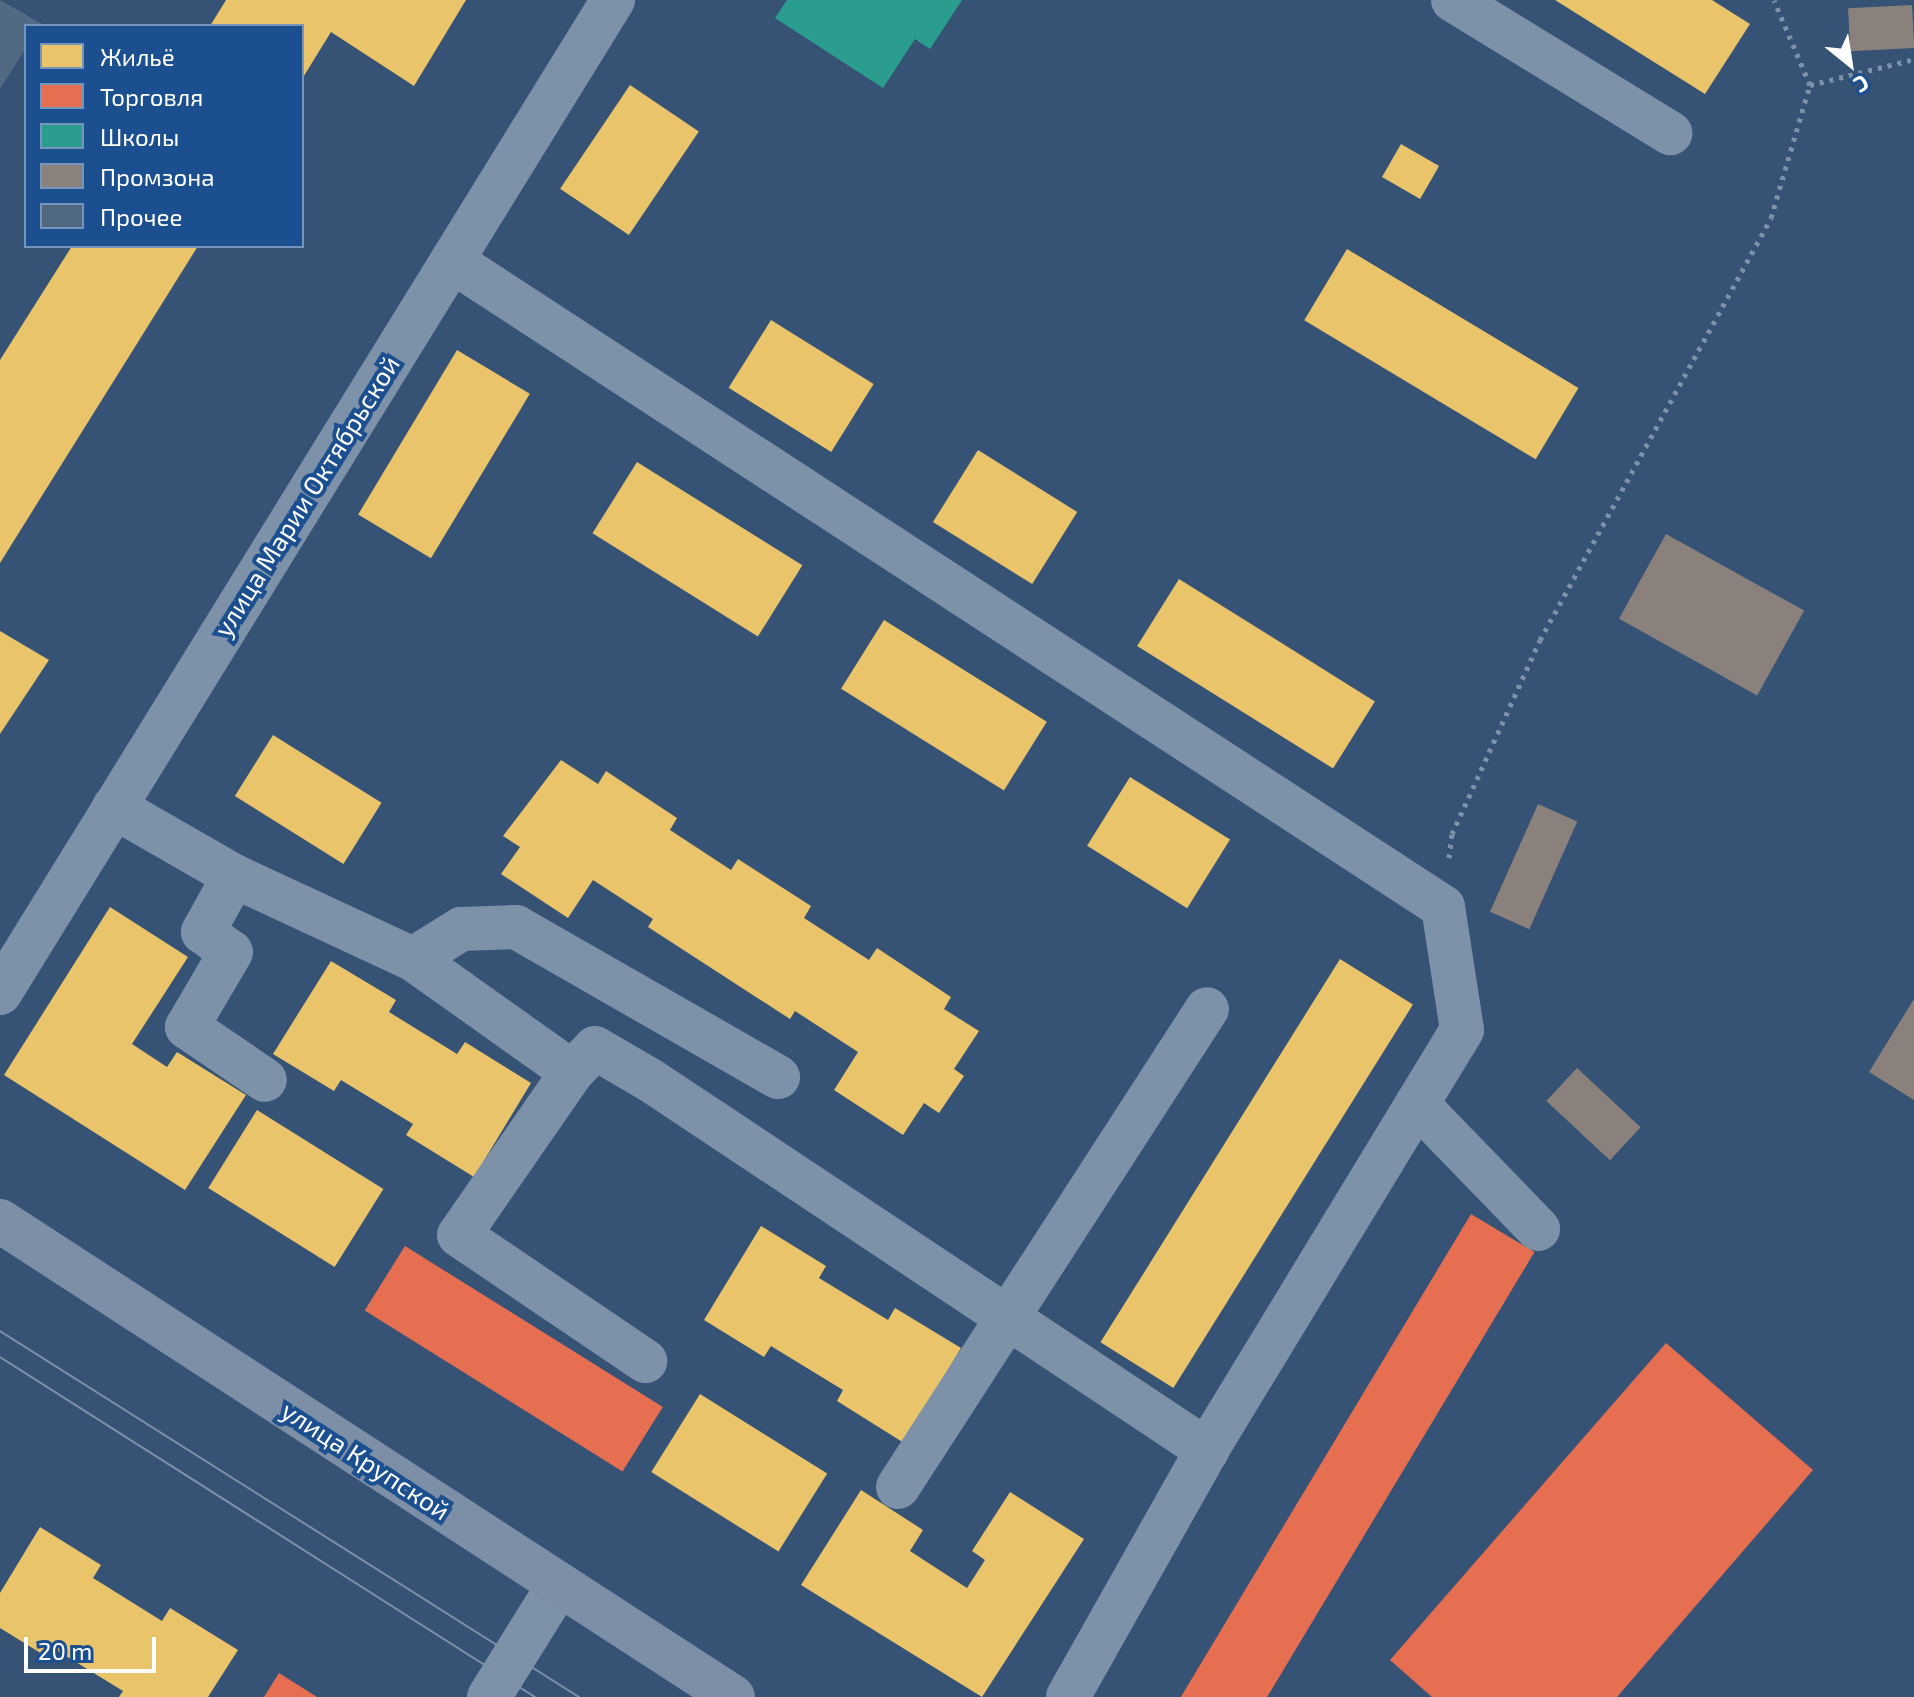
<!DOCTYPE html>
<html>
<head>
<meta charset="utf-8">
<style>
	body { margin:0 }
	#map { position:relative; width:1914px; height:1697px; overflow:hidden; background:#365274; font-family:"Exo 2",sans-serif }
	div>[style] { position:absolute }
	.homes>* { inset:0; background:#e9c46a; transform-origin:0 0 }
	.shops>* { inset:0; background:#e76f51; transform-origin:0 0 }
	.schools>* { inset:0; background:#2a9d8f }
	.industry>* { inset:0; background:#8a817c; transform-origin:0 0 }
	.building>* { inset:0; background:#526984 }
	.path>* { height:5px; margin-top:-2.5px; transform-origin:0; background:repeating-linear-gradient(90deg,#7d92a8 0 4px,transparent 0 10px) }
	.minor>* { height:44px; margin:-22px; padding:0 22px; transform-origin:22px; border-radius:22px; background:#7d92a8 }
	.major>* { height:44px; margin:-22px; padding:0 22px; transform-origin:22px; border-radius:22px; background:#7d8ea7 }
	.tram>* { height:2px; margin:-1px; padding:0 1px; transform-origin:1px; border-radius:1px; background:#7e92a7 }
	span { translate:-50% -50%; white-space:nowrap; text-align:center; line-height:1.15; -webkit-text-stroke:8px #1b4f8f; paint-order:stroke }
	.street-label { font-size:26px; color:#fff }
	.legend { position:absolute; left:24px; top:24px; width:280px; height:224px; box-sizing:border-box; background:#1b4f8f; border:2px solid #7695bc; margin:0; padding:10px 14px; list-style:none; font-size:24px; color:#fff }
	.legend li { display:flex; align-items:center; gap:16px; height:40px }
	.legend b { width:40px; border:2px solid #7695bc }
	.north { position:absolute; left:1810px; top:24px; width:80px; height:80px; -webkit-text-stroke:6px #1b4f8f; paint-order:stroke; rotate:150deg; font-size:22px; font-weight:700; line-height:32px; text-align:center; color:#fff }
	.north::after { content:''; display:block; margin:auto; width:28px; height:36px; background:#fff; clip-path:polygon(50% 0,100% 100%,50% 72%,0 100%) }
	.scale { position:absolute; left:24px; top:1637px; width:132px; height:36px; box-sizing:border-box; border:4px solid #fff; border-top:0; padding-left:10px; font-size:24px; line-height:28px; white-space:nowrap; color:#fff; -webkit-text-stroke:6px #1b4f8f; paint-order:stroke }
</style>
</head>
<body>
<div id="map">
	<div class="homes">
		<div style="clip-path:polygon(226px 0,466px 0,414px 86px,331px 32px,302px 79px,302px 26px,210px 26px)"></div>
		<div style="clip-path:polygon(1555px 0,1712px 0,1750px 24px,1705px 94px)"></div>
		<div style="left:630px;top:85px;width:83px;height:125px;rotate:34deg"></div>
		<div style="left:1401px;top:144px;width:44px;height:38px;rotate:30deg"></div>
		<div style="clip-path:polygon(72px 246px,198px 246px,0 563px,0 360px)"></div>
		<div style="left:1347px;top:249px;width:270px;height:83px;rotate:31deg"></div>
		<div style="left:771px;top:320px;width:121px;height:80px;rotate:32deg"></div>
		<div style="left:457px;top:350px;width:85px;height:192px;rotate:31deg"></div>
		<div style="left:978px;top:450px;width:117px;height:85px;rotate:32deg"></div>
		<div style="left:637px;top:462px;width:195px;height:84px;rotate:32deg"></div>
		<div style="left:1179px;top:579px;width:231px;height:79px;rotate:32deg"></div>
		<div style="left:884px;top:620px;width:192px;height:81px;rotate:32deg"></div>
		<div style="clip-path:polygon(0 631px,49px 660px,0 734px)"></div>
		<div style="left:273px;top:735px;width:128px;height:72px;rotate:32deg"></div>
		<div style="clip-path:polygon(561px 760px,598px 784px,606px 771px,677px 818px,670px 830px,731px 870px,738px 859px,811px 906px,804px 918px,869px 960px,877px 948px,951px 997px,944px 1009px,979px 1031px,954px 1069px,964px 1076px,939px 1113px,924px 1103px,903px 1135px,834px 1090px,858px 1052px,795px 1011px,790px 1019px,648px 927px,653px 919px,593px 880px,568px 918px,501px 874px,520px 847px,503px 836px)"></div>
		<div style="left:1130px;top:777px;width:118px;height:81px;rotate:32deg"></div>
		<div style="clip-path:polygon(110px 907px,188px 957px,132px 1044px,167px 1067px,177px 1052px,246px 1095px,185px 1190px,4px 1075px)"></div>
		<div style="left:1340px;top:959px;width:86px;height:452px;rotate:32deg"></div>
		<div style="clip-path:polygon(331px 961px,396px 1000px,389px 1012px,457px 1054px,465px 1042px,531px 1083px,474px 1177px,406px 1135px,413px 1124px,341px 1080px,334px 1091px,273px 1054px)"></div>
		<div style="left:257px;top:1110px;width:149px;height:92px;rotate:32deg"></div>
		<div style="clip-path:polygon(761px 1226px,826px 1266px,819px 1278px,888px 1320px,895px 1308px,961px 1348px,904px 1443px,837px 1401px,843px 1390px,771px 1346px,764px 1357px,704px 1320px)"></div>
		<div style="left:700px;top:1394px;width:150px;height:92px;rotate:32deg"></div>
		<div style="clip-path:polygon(861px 1490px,923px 1530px,910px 1551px,967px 1588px,985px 1560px,972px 1551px,1010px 1492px,1084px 1539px,982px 1697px,801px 1585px)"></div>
		<div style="clip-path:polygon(40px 1527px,101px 1565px,93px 1578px,162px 1621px,170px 1608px,238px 1650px,208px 1697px,119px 1697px,123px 1691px,53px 1648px,47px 1657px,0 1628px,0 1593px)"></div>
	</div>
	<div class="shops">
		<div style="left:1471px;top:1214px;width:74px;height:566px;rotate:31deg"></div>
		<div style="left:405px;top:1246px;width:304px;height:76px;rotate:32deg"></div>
		<div style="clip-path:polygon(1666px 1343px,1813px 1470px,1617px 1697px,1432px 1697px,1390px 1660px)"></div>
		<div style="clip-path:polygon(279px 1673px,317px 1697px,264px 1697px)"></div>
	</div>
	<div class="schools">
		<div style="clip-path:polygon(787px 0,962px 0,930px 49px,915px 39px,883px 88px,775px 18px)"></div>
	</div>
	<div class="industry">
		<div style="left:1912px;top:5px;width:43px;height:64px;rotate:87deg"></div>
		<div style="left:1666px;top:534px;width:158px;height:97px;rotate:29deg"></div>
		<div style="left:1538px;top:804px;width:43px;height:118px;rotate:24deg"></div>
		<div style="clip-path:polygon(1914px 999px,1914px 1100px,1869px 1072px)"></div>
		<div style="left:1577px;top:1068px;width:87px;height:45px;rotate:43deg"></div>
	</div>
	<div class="building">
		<div style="clip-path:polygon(0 0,42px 24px,26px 26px,26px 48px,0 89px)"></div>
	</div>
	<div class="path">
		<div style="left:1810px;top:85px;width:107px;rotate:-14deg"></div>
		<div style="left:1449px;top:858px;width:24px;rotate:-83deg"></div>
		<div style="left:1452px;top:834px;width:213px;rotate:-65.6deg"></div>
		<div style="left:1540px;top:640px;width:481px;rotate:-61.3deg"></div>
		<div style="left:1771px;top:218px;width:139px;rotate:-73.7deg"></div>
		<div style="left:1810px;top:85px;width:92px;rotate:-113deg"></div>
	</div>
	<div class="minor">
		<div style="left:1453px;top:0;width:255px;rotate:31.5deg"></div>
		<div style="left:452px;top:261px;width:1183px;rotate:33.1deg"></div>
		<div style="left:1443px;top:907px;width:124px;rotate:81.2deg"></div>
		<div style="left:1462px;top:1030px;width:491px;rotate:121.3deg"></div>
		<div style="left:1207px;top:1450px;width:283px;rotate:119.4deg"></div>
		<div style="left:114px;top:807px;width:138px;rotate:29.9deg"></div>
		<div style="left:234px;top:876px;width:64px;rotate:119deg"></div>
		<div style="left:203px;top:932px;width:34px;rotate:36deg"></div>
		<div style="left:231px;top:952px;width:87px;rotate:120.4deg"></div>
		<div style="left:187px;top:1027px;width:94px;rotate:34.2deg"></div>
		<div style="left:234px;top:876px;width:197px;rotate:24.9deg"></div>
		<div style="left:413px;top:959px;width:195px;rotate:35.4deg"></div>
		<div style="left:572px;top:1072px;width:198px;rotate:124.7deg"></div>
		<div style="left:459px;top:1235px;width:225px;rotate:34.1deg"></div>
		<div style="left:413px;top:959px;width:57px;rotate:-32deg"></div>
		<div style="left:461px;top:929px;width:55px;rotate:-2.1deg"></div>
		<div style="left:516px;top:927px;width:302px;rotate:29.8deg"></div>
		<div style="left:0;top:993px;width:1167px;rotate:-58.31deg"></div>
		<div style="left:572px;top:1072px;width:33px;rotate:-46deg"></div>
		<div style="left:595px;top:1048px;width:64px;rotate:30.2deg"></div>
		<div style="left:650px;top:1080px;width:669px;rotate:33.6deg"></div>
		<div style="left:1417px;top:1104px;width:174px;rotate:45.9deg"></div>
		<div style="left:898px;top:1487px;width:569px;rotate:-57.12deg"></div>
		<div style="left:489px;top:1697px;width:131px;rotate:-58.1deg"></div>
	</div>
	<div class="major">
		<div style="left:0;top:1221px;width:874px;rotate:33deg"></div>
	</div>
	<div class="tram">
		<div style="left:0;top:1331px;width:685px;rotate:32.3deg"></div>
		<div style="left:0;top:1357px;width:634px;rotate:32.44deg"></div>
	</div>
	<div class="street-label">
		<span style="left:306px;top:496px;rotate:-58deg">улица Марии Октябрьской</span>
		<span style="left:366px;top:1460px;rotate:33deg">улица Крупской</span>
	</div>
	<ul class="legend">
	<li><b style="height:22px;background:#e9c46a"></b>Жильё</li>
	<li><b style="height:22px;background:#e76f51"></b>Торговля</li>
	<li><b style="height:22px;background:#2a9d8f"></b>Школы</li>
	<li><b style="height:22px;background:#8a817c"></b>Промзона</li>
	<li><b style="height:22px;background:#526984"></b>Прочее</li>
	</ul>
	<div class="north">С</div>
	<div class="scale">20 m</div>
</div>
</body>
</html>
